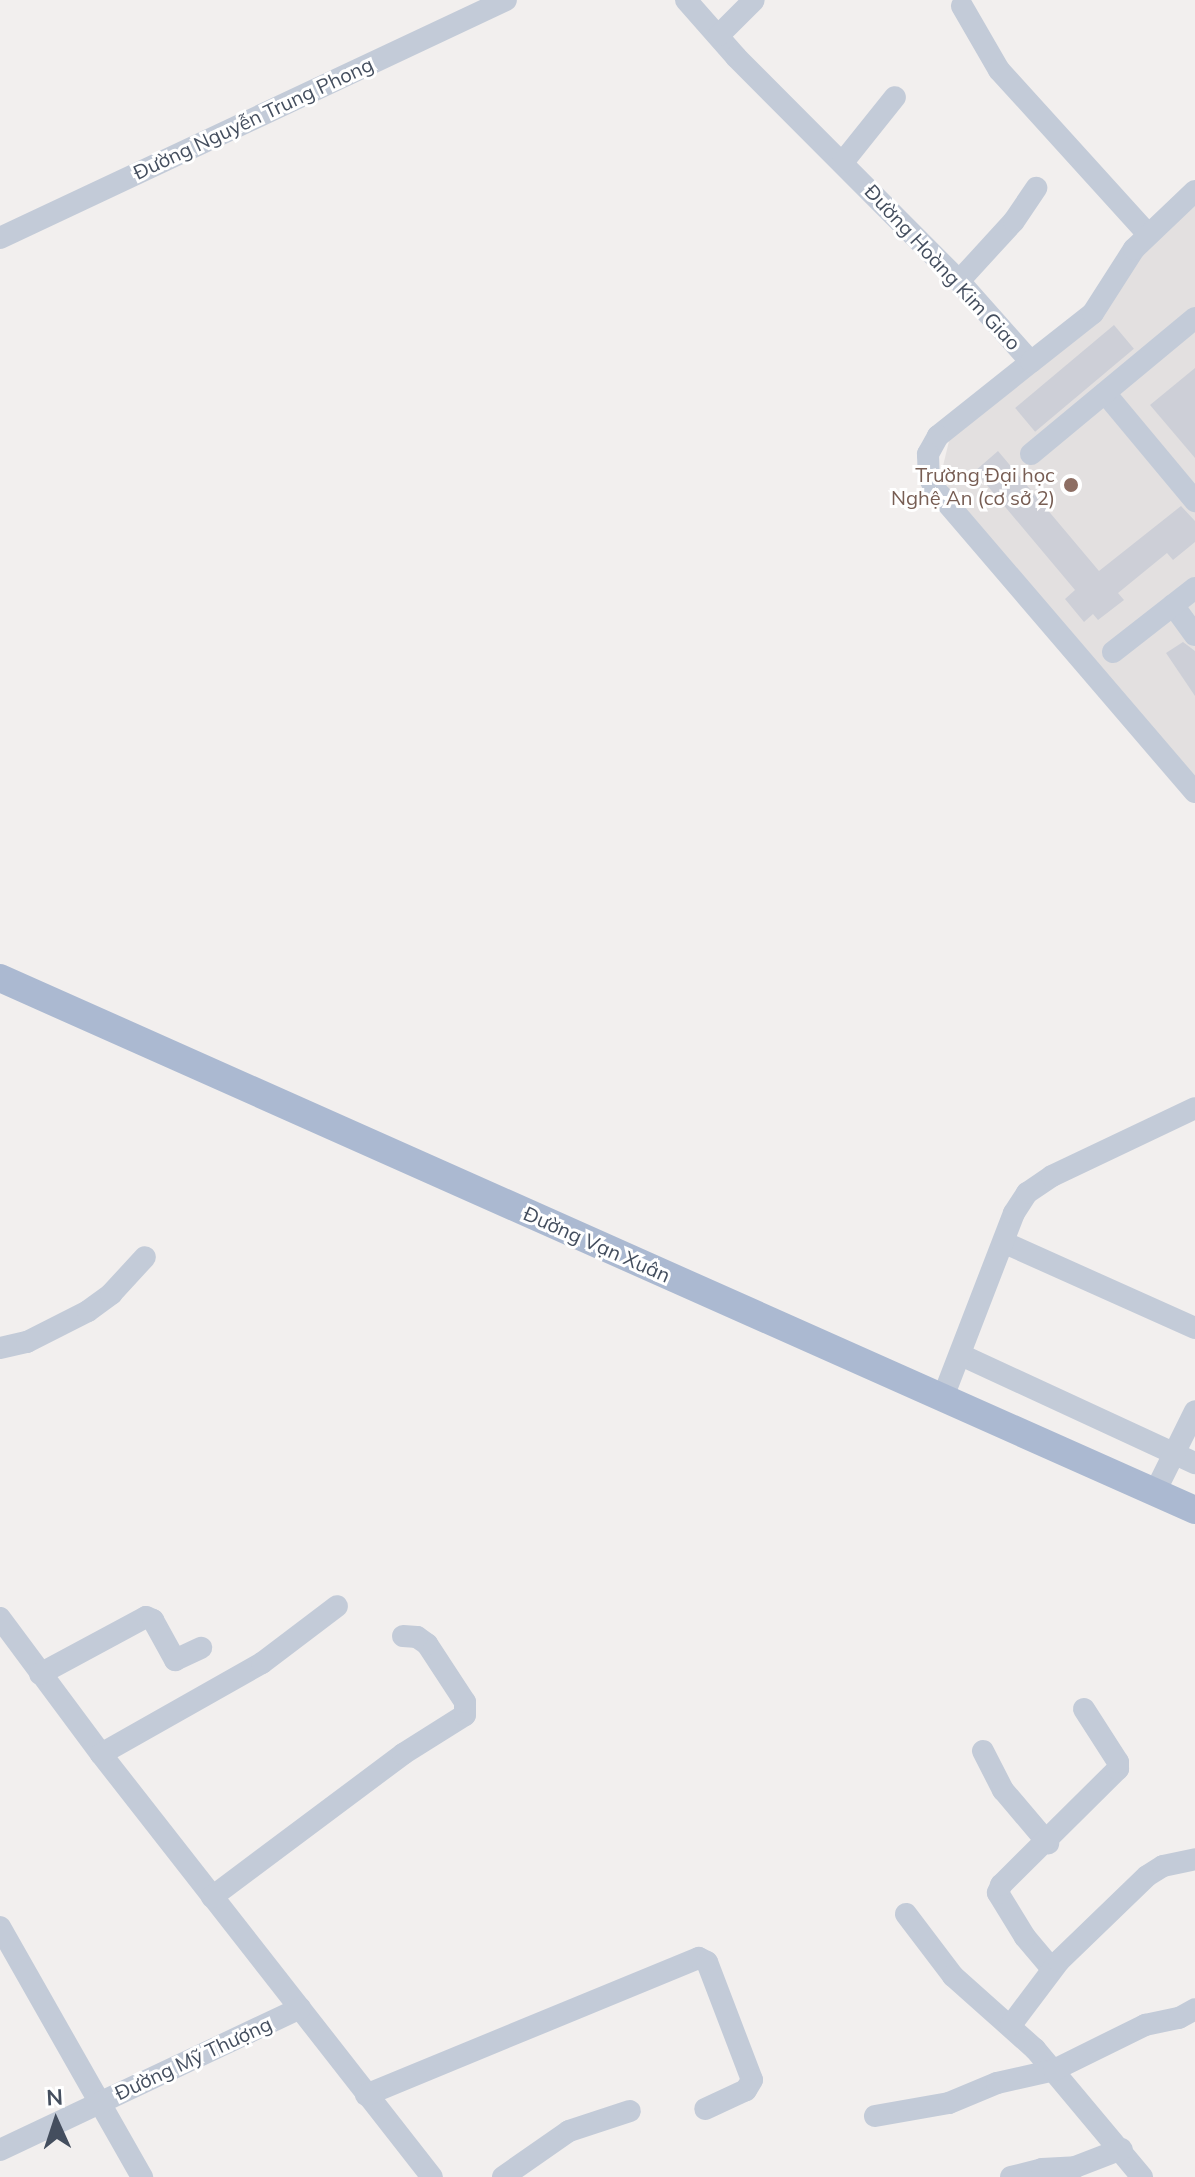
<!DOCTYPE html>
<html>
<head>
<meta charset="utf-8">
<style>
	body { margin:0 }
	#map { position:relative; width:1195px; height:2177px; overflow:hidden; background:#f2efee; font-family:Mulish,sans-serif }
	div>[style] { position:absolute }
	.education>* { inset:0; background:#e3e0e0 }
	.building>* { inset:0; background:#cdcfd7; transform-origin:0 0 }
	.minor>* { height:22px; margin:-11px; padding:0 11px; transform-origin:11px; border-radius:11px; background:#c3cbd8 }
	.major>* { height:28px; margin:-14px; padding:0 14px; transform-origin:14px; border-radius:14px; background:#abb9d1 }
	.dots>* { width:22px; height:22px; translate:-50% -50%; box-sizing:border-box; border:4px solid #fff; border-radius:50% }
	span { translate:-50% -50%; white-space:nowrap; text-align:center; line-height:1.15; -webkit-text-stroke:6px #fff; paint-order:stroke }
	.street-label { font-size:20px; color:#444e5e }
	.education-label { font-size:20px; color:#785e54 }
	.right { translate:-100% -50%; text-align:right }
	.north { position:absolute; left:16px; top:2081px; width:80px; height:80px; -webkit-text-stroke:6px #fff; paint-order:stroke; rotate:357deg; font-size:22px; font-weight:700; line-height:32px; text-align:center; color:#444e5e }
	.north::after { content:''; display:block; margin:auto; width:28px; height:36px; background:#444e5e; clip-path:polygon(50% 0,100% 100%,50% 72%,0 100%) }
</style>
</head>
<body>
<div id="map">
	<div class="education">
		<div style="clip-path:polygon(1195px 199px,1195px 777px,949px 493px,943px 466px,950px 437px)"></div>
	</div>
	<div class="building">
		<div style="left:1114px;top:325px;width:31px;height:129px;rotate:50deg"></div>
		<div style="clip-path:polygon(1195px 368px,1195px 458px,1150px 405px)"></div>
		<div style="clip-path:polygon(998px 451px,1099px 571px,1181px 506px,1195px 521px,1195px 542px,1173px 560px,1167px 553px,1118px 593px,1124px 600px,1098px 620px,1093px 614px,1084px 622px,1065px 599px,1075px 590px,975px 471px)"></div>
		<div style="clip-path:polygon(1183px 642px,1195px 651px,1195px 696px,1166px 653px)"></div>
	</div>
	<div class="minor">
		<div style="left:686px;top:0;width:76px;rotate:48.7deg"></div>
		<div style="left:736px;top:57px;width:316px;rotate:45.1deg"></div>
		<div style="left:959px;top:281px;width:108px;rotate:48.4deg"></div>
		<div style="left:1031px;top:362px;width:119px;rotate:141.5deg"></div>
		<div style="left:938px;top:436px;width:21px;rotate:119deg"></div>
		<div style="left:928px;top:454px;width:23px;rotate:88deg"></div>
		<div style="left:929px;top:477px;width:13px;rotate:63deg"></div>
		<div style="left:935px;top:489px;width:399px;rotate:49.4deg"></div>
		<div style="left:962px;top:6px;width:74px;rotate:60deg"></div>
		<div style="left:999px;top:70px;width:220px;rotate:47.8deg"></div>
		<div style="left:719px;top:35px;width:49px;rotate:-45deg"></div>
		<div style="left:843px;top:162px;width:83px;rotate:-51.3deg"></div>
		<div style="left:0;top:238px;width:559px;rotate:-25.19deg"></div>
		<div style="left:959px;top:281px;width:81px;rotate:-47.5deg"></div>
		<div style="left:1014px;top:221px;width:40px;rotate:-56deg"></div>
		<div style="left:1031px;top:362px;width:79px;rotate:-38.3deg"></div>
		<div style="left:1093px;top:313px;width:76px;rotate:-57.4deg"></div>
		<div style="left:1134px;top:249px;width:84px;rotate:-43.6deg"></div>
		<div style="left:1105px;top:393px;width:141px;rotate:50.2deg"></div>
		<div style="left:1031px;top:454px;width:213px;rotate:-39.7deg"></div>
		<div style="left:1173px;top:605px;width:37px;rotate:54deg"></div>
		<div style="left:1113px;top:652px;width:104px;rotate:-38deg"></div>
		<div style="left:1005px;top:1243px;width:208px;rotate:24.1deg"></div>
		<div style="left:0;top:1348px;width:28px;rotate:-13deg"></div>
		<div style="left:27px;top:1342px;width:68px;rotate:-26.9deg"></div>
		<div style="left:88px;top:1311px;width:29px;rotate:-36deg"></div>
		<div style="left:111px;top:1294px;width:50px;rotate:-47.4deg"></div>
		<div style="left:961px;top:1355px;width:258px;rotate:24.8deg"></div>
		<div style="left:943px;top:1397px;width:197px;rotate:-68.9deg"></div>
		<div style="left:1014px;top:1213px;width:24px;rotate:-57deg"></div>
		<div style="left:1027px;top:1193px;width:30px;rotate:-34deg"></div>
		<div style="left:1052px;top:1176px;width:158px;rotate:-25.4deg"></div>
		<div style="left:1155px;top:1492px;width:90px;rotate:-63.7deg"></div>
		<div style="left:0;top:1618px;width:169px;rotate:53.4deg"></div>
		<div style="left:101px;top:1754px;width:537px;rotate:51.96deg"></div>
		<div style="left:40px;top:1674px;width:120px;rotate:-28.3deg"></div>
		<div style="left:146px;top:1617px;width:8px;rotate:23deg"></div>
		<div style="left:153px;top:1620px;width:46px;rotate:61.2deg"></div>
		<div style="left:175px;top:1660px;width:29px;rotate:-25deg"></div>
		<div style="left:983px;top:1751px;width:44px;rotate:62.9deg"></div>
		<div style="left:1003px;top:1790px;width:70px;rotate:49.7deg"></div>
		<div style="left:101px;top:1754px;width:185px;rotate:-29.5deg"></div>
		<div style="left:262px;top:1663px;width:94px;rotate:-37.2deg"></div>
		<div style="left:212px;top:1897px;width:239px;rotate:-36.8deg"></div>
		<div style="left:403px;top:1754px;width:73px;rotate:-32.2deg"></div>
		<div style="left:465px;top:1715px;width:13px;rotate:-90deg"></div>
		<div style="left:465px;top:1702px;width:69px;rotate:-123.2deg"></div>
		<div style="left:427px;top:1644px;width:12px;rotate:-145deg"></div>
		<div style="left:417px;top:1637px;width:14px;rotate:-176deg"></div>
		<div style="left:906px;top:1914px;width:78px;rotate:52.8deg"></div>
		<div style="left:953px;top:1976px;width:110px;rotate:41.7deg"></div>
		<div style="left:1035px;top:2049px;width:167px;rotate:50.1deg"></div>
		<div style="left:0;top:1927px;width:288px;rotate:60.4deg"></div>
		<div style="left:1052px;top:1969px;width:42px;rotate:-130.2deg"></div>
		<div style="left:1025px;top:1937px;width:52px;rotate:-121.5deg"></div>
		<div style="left:998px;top:1893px;width:9px;rotate:-69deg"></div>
		<div style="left:1001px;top:1885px;width:165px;rotate:-44.8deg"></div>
		<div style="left:1118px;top:1769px;width:7px;rotate:-90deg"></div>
		<div style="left:1118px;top:1762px;width:63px;rotate:-122.7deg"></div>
		<div style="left:1011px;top:2025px;width:80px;rotate:-53.1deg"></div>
		<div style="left:1059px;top:1961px;width:122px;rotate:-44deg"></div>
		<div style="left:1147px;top:1876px;width:19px;rotate:-32deg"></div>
		<div style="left:1163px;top:1866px;width:33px;rotate:-12deg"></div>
		<div style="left:366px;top:2095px;width:360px;rotate:-22.4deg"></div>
		<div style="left:699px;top:1958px;width:9px;rotate:27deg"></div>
		<div style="left:707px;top:1962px;width:126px;rotate:69.1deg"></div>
		<div style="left:752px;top:2080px;width:12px;rotate:121deg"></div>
		<div style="left:746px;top:2090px;width:45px;rotate:155.1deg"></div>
		<div style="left:875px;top:2116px;width:75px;rotate:-10deg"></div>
		<div style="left:949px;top:2103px;width:52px;rotate:-22.6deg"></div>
		<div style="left:997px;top:2083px;width:58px;rotate:-12.8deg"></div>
		<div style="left:1054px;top:2070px;width:102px;rotate:-26.3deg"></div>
		<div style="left:1145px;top:2025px;width:35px;rotate:-12deg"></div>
		<div style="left:1179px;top:2018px;width:18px;rotate:-29deg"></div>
		<div style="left:0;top:2150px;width:332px;rotate:-25.3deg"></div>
		<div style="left:503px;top:2177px;width:80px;rotate:-34.9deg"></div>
		<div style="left:569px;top:2131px;width:64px;rotate:-18.2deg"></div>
		<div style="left:1011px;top:2177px;width:32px;rotate:-14deg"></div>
		<div style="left:1042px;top:2169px;width:33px;rotate:-3deg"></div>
		<div style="left:1075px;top:2167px;width:50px;rotate:-21deg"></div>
	</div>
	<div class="major">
		<div style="left:0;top:978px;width:1308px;rotate:24deg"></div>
	</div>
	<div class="dots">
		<div style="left:1071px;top:485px;background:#8d6e63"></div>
	</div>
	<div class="street-label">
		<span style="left:253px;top:118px;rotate:-25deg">Đường Nguyễn Trung Phong</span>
		<span style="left:943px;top:267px;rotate:47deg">Đường Hoàng Kim Giao</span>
		<span style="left:597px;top:1244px;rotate:24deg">Đường Vạn Xuân</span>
		<span style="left:193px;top:2058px;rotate:-25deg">Đường Mỹ Thượng</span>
	</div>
	<div class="education-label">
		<span class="right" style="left:1055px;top:486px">Trường Đại học<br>Nghệ An (cơ sở 2)</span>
	</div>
	<div class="north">N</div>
</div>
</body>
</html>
